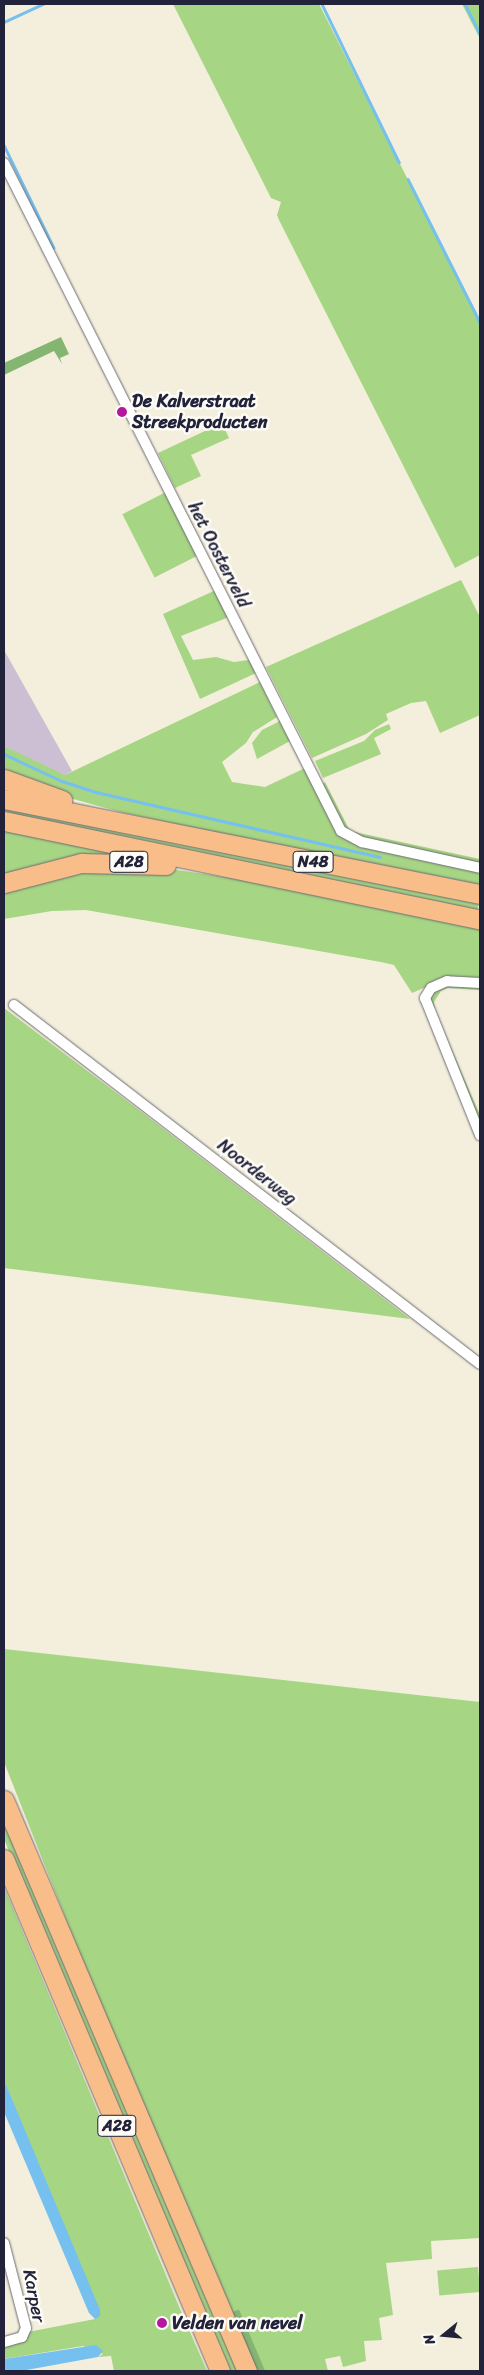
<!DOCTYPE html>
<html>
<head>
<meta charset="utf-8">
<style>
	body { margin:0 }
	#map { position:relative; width:484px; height:2375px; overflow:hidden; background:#f4efdc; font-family:Sriracha,sans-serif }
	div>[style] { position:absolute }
	.industrial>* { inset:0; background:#ccbfd4 }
	.green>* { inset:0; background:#a6d583; transform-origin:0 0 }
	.forest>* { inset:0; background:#84b671; transform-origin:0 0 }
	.water>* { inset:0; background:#76c0ef }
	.stream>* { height:2.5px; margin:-1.25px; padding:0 1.25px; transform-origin:1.25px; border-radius:1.25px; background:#76c0ef }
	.roads { filter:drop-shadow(0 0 1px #6c6a73) drop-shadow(0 0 1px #6c6a73) }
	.street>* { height:10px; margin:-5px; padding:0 5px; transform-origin:5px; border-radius:5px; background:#fff }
	.highway>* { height:19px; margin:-9.5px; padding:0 9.5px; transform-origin:9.5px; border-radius:9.5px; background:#f8bd89 }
	.dots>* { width:14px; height:14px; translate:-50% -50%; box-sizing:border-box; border:2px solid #fdfcf7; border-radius:50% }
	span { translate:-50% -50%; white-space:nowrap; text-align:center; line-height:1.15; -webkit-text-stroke:5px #fdfcf7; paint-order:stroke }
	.shield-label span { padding:1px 4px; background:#fdfcf7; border:1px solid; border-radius:4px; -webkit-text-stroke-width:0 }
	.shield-label { font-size:16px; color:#22223b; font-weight:700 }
	.poi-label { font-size:18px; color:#22223b; font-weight:700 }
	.left { translate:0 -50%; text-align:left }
	.street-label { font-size:18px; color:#22223b }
	.frame { position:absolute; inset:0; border:5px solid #22223b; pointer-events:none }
	.north { position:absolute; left:419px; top:2310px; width:50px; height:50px; -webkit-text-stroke:4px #fdfcf7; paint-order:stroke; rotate:253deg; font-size:14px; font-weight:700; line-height:20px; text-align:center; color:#22223b }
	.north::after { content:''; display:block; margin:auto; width:18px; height:22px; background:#22223b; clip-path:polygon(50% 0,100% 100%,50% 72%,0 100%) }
</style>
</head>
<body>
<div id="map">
	<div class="industrial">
		<div style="clip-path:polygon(4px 650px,72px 771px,65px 775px,53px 771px,4px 746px)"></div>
	</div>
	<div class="green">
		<div style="clip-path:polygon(173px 4px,319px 4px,480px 322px,480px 555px,455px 568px,279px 220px,277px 215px,281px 202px,271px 198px)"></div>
		<div style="clip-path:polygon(462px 4px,480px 4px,480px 39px)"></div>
		<div style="clip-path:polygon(222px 423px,229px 438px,191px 455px,201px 476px,175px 488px,158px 453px)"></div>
		<div style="left:166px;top:492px;width:71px;height:49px;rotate:63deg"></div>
		<div style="clip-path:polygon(461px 580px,480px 617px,480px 715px,440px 733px,426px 701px,411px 703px,386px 714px,388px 720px,366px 734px,312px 758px,266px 667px)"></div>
		<div style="clip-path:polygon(216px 590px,229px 617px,181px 636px,193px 660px,216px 657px,234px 662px,249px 660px,256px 673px,200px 699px,163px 614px)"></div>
		<div style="clip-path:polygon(260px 682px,277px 717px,253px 732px,246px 743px,222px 762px,232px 782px,265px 787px,305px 768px,338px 832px,480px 871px,480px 889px,124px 813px,66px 797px,4px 773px,4px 746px,65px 775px)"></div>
		<div style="clip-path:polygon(280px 721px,290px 741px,257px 759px,252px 743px,262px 730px)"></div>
		<div style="clip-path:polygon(389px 724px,391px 729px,374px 738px,381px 754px,323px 778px,315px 761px,364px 741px,375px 730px)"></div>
		<div style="clip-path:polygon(325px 782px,350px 831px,480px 859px,480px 866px,348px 834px,322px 785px)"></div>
		<div style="left:4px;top:804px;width:485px;height:15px;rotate:11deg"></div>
		<div style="clip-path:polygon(4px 829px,164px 857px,4px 879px)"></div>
		<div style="clip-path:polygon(157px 867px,231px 878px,480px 925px,480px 981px,444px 979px,412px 993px,394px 965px,381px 962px,86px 910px,52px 911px,4px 919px,4px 892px,85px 868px)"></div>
		<div style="clip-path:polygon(443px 985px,480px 985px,480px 990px,448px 988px,441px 991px,434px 1002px,435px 1011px,480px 1115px,480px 1127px,429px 1000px,434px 990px)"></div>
		<div style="clip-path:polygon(4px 1008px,135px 1107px,410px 1319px,4px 1268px)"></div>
		<div style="clip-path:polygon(4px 1649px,480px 1702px,480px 2238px,431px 2241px,432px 2259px,386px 2263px,393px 2315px,379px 2318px,382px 2340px,364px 2341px,366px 2361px,343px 2367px,340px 2356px,325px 2359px,328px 2371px,265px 2371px,239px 2309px,230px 2313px,90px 1980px,4px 1762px)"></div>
		<div style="clip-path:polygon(4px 1812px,241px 2371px,227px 2371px,210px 2333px,4px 1839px)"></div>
		<div style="clip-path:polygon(4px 1887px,183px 2316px,207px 2371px,114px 2371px,111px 2356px,98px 2357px,103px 2354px,83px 2346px,4px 2359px,4px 2346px,28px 2332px,95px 2319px,4px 2080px)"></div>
		<div style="left:478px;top:2267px;width:25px;height:41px;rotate:85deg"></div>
	</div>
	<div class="forest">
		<div style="clip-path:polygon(61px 337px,69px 354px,60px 358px,62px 364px,54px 351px,4px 375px,4px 363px)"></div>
		<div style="left:239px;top:2309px;width:67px;height:10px;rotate:67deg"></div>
	</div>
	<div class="water">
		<div style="clip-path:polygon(4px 2080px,100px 2310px,100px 2316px,95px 2319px,89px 2313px,4px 2112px)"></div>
		<div style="clip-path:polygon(96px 2345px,103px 2351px,98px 2357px,21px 2371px,4px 2371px,4px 2359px)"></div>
	</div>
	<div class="stream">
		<div style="left:322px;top:4px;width:176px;rotate:64deg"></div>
		<div style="left:465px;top:4px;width:34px;rotate:63deg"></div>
		<div style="left:4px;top:22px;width:43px;rotate:-24.8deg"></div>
		<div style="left:4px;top:145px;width:114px;rotate:64.1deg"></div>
		<div style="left:408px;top:179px;width:160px;rotate:63.3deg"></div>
		<div style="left:4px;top:754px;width:64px;rotate:25deg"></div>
		<div style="left:62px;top:781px;width:36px;rotate:18deg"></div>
		<div style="left:96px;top:792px;width:291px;rotate:12.9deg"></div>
	</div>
	<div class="roads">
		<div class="street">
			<div style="left:4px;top:163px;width:748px;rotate:63.23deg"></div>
			<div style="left:341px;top:831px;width:24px;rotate:28deg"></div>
			<div style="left:362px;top:842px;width:121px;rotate:12.4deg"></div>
			<div style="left:480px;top:983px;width:33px;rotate:-177deg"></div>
			<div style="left:447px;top:981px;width:17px;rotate:156deg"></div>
			<div style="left:431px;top:988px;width:12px;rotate:121deg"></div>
			<div style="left:425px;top:998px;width:148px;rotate:68.1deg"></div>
			<div style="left:14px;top:1005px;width:588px;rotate:37.61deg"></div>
			<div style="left:4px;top:2243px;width:88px;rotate:75.5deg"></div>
			<div style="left:26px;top:2328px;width:10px;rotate:114deg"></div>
			<div style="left:22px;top:2337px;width:19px;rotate:164deg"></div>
		</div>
		<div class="highway">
			<div style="left:4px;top:779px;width:62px;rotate:19.9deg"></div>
			<div style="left:4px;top:799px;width:485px;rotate:11.3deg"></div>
			<div style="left:4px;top:821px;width:486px;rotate:11.7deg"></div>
			<div style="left:4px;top:883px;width:80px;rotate:-14.6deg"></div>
			<div style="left:81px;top:863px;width:85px;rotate:1.3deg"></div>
			<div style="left:4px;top:1800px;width:621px;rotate:66.95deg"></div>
			<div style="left:4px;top:1859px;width:556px;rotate:67.13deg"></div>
		</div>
	</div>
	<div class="dots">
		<div style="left:122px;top:412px;background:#b5179e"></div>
		<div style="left:162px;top:2323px;background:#b5179e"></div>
	</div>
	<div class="shield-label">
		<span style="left:129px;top:862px">A28</span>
		<span style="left:313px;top:862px">N48</span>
		<span style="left:117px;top:2126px">A28</span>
	</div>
	<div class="poi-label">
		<span class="left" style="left:132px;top:412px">De Kalverstraat<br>Streekproducten</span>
		<span class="left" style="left:172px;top:2323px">Velden van nevel</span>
	</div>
	<div class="street-label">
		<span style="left:219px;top:555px;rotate:63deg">het Oosterveld</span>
		<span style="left:257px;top:1172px;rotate:38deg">Noorderweg</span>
		<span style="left:34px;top:2296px;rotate:79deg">Karper</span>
	</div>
	<div class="frame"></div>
	<div class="north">N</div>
</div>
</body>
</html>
